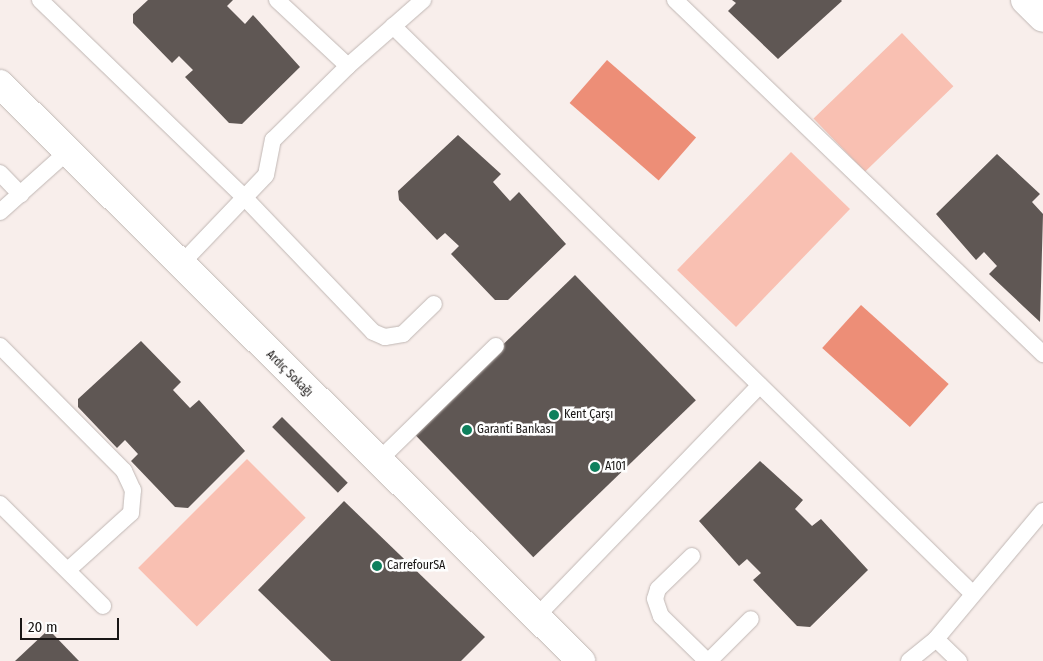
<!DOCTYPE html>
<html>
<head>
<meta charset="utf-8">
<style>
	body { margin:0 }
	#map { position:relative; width:1043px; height:661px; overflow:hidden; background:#f8eeeb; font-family:"Fira Sans Condensed",sans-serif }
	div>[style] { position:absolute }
	.green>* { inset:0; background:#f9c0b2; transform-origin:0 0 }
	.water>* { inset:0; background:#ed8e77; transform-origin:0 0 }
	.building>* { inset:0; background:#5f5754; transform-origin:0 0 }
	.roads { filter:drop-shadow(0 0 1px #c0b7b4) drop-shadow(0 0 1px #c0b7b4) }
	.lane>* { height:16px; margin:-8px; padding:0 8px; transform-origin:8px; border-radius:8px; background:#fff }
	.street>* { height:28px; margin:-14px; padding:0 14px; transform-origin:14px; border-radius:14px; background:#fff }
	.secondary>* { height:28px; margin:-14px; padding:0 14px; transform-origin:14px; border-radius:14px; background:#fff }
	.dots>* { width:14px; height:14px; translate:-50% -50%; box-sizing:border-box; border:2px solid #fefefe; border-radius:50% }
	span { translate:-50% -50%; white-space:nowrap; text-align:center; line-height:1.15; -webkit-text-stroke:5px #fefefe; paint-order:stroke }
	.street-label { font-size:12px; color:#191615 }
	.poi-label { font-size:12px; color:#191615 }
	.left { translate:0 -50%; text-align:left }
	.scale { position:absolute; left:20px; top:618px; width:99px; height:22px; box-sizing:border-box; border:2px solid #191615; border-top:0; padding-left:6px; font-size:15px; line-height:18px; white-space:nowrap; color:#191615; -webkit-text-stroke:4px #fefefe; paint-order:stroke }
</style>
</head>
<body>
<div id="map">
	<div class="green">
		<div style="left:902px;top:33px;width:74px;height:123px;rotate:46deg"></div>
		<div style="left:791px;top:152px;width:82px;height:164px;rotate:44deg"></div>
		<div style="left:247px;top:459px;width:83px;height:154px;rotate:45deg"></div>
	</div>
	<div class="water">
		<div style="left:607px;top:60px;width:118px;height:57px;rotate:41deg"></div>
		<div style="left:861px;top:305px;width:118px;height:58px;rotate:42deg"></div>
	</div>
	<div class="building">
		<div style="clip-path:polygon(148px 0,233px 0,227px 6px,245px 24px,253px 15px,300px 67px,242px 124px,229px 123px,185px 77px,193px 70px,179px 56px,172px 63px,133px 23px,133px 14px)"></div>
		<div style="clip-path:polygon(732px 0,841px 0,842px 1px,778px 59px,728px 11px,736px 3px)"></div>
		<div style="clip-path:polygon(458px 135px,501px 174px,493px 182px,510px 201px,519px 192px,566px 244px,508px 300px,495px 300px,451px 254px,459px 246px,445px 233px,437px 240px,399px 200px,398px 191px)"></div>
		<div style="clip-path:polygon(997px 154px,1040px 194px,1032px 202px,1043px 214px,1040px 322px,989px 274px,997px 266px,984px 252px,976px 260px,936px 214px)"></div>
		<div style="left:575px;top:275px;width:174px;height:226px;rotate:46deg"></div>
		<div style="clip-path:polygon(141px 341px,181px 382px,173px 390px,190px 408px,199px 400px,245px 451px,188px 508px,175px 507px,131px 461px,138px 454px,125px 440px,117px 448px,78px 407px,78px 399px)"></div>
		<div style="left:282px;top:417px;width:93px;height:14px;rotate:45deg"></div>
		<div style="clip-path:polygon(760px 461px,803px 500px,795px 509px,812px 526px,821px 519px,868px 570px,810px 627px,797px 626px,753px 580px,761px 573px,747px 559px,739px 566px,699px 521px)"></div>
		<div style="clip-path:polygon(344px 501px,485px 637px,461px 661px,331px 661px,258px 590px)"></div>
		<div style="clip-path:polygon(46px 632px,52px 633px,79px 661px,15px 661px)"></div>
	</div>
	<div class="roads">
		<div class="lane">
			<div style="left:40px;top:0;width:285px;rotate:44deg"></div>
			<div style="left:245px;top:198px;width:185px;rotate:46.3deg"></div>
			<div style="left:373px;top:332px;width:13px;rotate:23deg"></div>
			<div style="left:385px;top:337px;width:18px;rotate:-9deg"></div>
			<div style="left:403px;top:334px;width:43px;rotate:-44.1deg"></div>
			<div style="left:277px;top:0;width:97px;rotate:42.9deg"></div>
			<div style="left:675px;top:0;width:511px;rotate:43.89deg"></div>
			<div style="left:393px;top:26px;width:810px;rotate:44.4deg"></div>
			<div style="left:0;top:173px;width:30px;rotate:46deg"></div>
			<div style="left:0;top:212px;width:90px;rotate:-41.8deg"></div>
			<div style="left:180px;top:265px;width:124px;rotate:-46.3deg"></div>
			<div style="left:266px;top:175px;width:36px;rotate:-79deg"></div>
			<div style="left:273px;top:140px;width:105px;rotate:-44.6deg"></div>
			<div style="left:348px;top:66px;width:100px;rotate:-41.3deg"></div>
			<div style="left:0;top:346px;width:176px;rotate:45.2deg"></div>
			<div style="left:124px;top:471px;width:21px;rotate:65deg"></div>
			<div style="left:133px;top:490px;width:23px;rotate:95deg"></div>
			<div style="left:131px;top:513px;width:84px;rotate:137.9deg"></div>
			<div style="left:377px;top:462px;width:166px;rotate:-44.3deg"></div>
			<div style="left:0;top:504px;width:145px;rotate:44.7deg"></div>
			<div style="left:692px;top:556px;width:47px;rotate:135.9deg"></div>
			<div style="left:658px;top:589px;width:10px;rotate:107deg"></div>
			<div style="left:655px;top:599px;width:18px;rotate:71deg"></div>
			<div style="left:661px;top:616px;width:64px;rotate:44.4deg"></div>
			<div style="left:536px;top:617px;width:322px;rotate:-46deg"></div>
			<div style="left:936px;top:639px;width:32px;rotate:44deg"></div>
			<div style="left:709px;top:661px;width:59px;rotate:-45deg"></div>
			<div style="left:909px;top:661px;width:35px;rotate:-39deg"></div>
			<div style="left:936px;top:639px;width:167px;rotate:-50.1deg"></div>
		</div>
		<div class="street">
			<div style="left:1025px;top:0;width:25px;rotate:45deg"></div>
		</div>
		<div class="secondary">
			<div style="left:0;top:84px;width:819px;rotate:44.8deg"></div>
		</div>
	</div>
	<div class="dots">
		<div style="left:554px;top:415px;background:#0e805d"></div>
		<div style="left:467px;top:430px;background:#0e805d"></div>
		<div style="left:595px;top:467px;background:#0e805d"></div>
		<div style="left:377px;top:566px;background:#0e805d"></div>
	</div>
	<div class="street-label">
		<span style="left:289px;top:374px;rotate:45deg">Ardıç Sokağı</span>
	</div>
	<div class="poi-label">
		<span class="left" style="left:564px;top:415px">Kent Çarşı</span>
		<span class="left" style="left:477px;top:430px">Garanti Bankası</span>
		<span class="left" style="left:605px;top:467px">A101</span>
		<span class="left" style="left:387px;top:566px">CarrefourSA</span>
	</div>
	<div class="scale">20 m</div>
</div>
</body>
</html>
